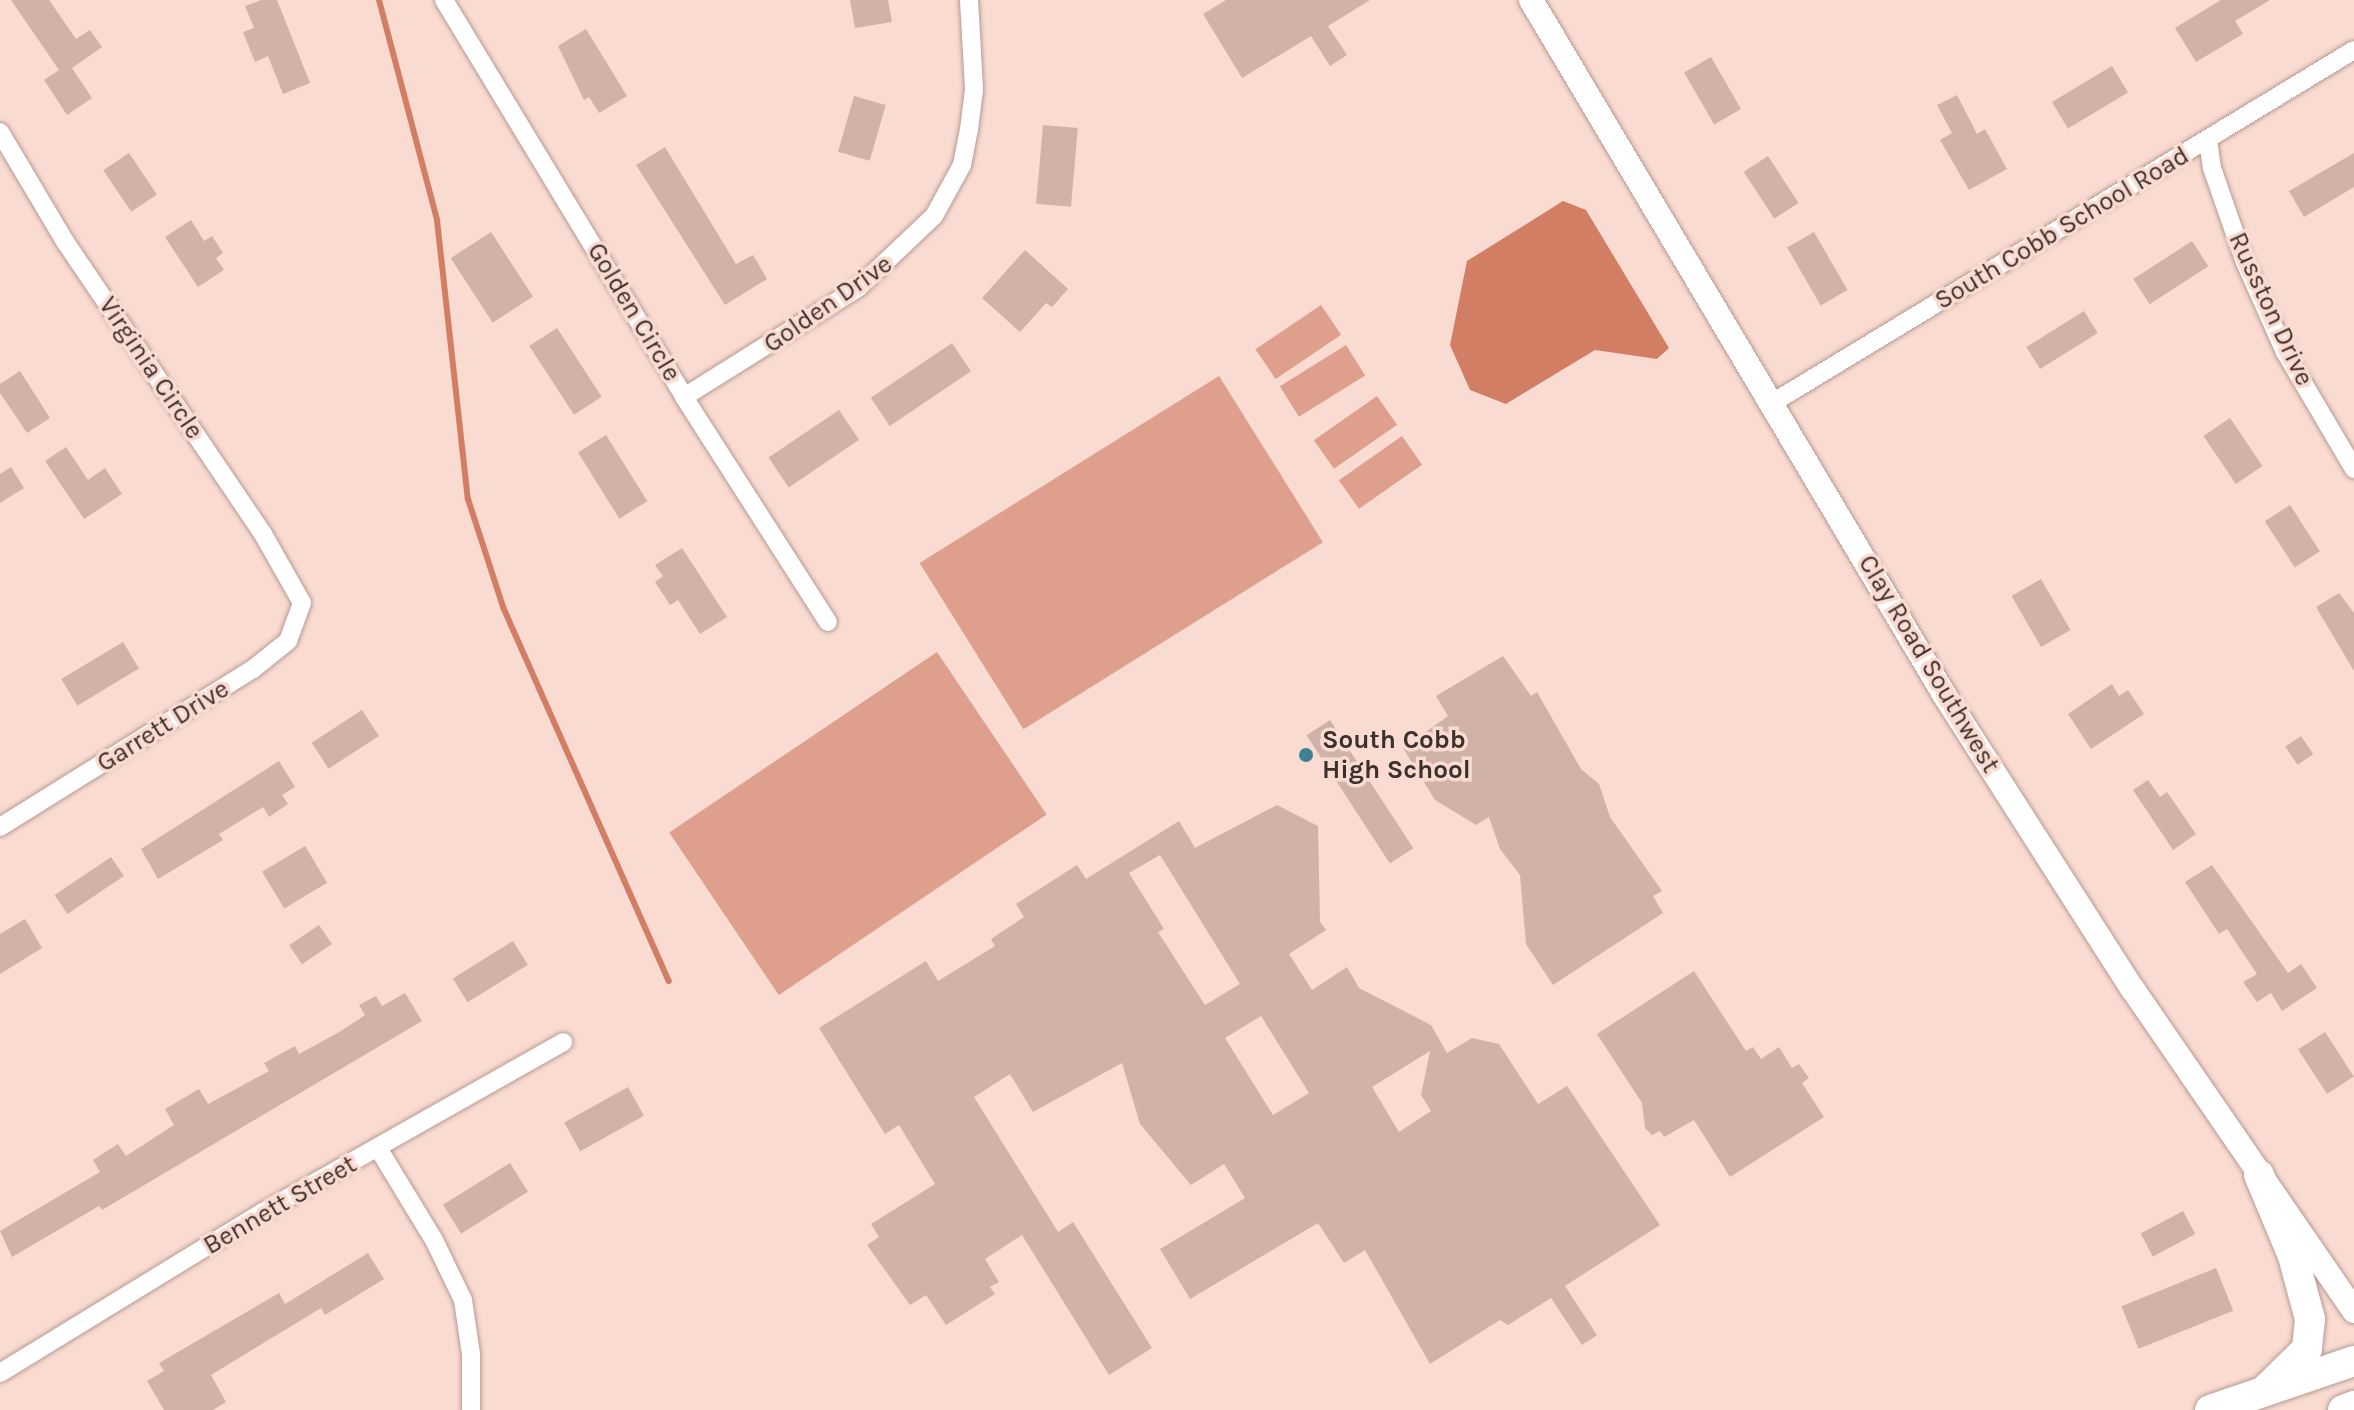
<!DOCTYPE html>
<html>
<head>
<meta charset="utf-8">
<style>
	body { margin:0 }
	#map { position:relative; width:2354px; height:1410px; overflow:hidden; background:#fadbd2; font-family:Karla,sans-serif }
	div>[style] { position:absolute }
	.green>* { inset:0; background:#de9f8c; transform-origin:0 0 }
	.water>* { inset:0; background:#d17e65 }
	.stream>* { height:6px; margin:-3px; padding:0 3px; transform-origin:3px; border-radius:3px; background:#d17e65 }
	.building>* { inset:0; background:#d0b2a9; transform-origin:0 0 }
	.roads { filter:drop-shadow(0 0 2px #b79a92) drop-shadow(0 0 2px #b79a92) }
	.minor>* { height:18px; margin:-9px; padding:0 9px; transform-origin:9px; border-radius:9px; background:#fff }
	.tertiary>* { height:24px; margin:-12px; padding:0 12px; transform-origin:12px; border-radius:12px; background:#fff }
	.primary>* { height:30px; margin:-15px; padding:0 15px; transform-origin:15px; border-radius:15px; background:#fff }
	.dots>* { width:22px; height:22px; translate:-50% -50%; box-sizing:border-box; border:4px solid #fadbd2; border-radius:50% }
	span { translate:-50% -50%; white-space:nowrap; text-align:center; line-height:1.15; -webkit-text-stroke:7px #fadbd2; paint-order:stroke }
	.street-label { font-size:26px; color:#3b302c }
	.poi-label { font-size:26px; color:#3b302c; font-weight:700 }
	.left { translate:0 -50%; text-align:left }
</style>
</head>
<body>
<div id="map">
	<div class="green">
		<div style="left:1321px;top:305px;width:36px;height:79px;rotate:56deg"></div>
		<div style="left:1346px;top:345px;width:36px;height:78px;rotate:58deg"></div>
		<div style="left:1219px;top:376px;width:196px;height:353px;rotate:58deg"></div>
		<div style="left:1377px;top:396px;width:35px;height:77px;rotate:55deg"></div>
		<div style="left:1402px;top:436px;width:35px;height:77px;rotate:55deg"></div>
		<div style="left:937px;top:652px;width:196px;height:323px;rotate:56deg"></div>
	</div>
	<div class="water">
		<div style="clip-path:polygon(1563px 201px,1586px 210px,1669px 348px,1657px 359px,1595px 350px,1506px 404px,1470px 390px,1450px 345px,1467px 261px)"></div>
	</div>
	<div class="stream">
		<div style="left:379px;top:0;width:228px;rotate:75.2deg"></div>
		<div style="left:437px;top:220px;width:281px;rotate:83.7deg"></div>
		<div style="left:468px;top:499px;width:114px;rotate:72deg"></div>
		<div style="left:503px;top:607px;width:409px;rotate:66.1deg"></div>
	</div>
	<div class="building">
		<div style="clip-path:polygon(11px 0,49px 0,76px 39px,90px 30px,102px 47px,72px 68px,92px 98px,67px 115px,44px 80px,59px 70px)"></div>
		<div style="clip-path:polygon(261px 0,277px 0,310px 83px,283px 94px,268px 56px,255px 62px,243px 32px,254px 28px,245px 6px)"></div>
		<div style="clip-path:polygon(850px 0,888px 0,892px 22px,855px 28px)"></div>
		<div style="clip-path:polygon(1226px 0,1370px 0,1328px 26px,1347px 55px,1330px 66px,1311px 36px,1242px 78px,1203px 14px)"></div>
		<div style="clip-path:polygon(2221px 0,2270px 0,2235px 21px,2243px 34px,2196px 62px,2175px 28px)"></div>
		<div style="clip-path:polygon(586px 29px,627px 96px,599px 113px,589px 97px,584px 100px,558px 46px)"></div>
		<div style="left:1711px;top:57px;width:60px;height:31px;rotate:60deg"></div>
		<div style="left:2112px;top:66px;width:31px;height:70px;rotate:59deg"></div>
		<div style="clip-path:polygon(1957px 95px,1977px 134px,1985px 129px,2007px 169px,1969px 190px,1940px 140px,1952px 133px,1937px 105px)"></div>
		<div style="left:854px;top:96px;width:33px;height:58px;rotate:16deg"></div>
		<div style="left:1043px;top:125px;width:35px;height:79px;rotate:5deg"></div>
		<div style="clip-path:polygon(665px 147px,736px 264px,753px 255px,767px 279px,725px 305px,636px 165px)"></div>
		<div style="left:129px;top:153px;width:50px;height:31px;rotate:56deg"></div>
		<div style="clip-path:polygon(2354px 153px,2354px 187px,2304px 217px,2289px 191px)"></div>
		<div style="left:1768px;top:156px;width:56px;height:29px;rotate:57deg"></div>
		<div style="clip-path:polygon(191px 220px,204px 241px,212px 236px,223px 253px,216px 258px,224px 270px,198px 287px,165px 237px)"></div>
		<div style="left:491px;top:232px;width:77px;height:48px;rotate:57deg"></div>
		<div style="left:1814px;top:232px;width:67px;height:31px;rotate:60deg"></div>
		<div style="left:2192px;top:241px;width:30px;height:70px;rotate:57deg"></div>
		<div style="clip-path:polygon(1025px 250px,1068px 289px,1052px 307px,1046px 303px,1020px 332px,982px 298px)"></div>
		<div style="left:2084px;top:311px;width:26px;height:68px;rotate:58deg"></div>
		<div style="left:557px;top:328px;width:82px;height:33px;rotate:57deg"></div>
		<div style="left:952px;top:343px;width:34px;height:98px;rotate:56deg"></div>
		<div style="clip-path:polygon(20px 371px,50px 418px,27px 433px,0 393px,0 384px)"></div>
		<div style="left:839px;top:410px;width:36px;height:85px;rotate:56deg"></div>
		<div style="left:2230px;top:418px;width:58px;height:32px;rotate:56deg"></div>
		<div style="left:606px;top:435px;width:78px;height:33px;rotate:58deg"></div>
		<div style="clip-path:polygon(66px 447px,88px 480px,105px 468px,122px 494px,84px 519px,45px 461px)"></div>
		<div style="clip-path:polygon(11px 467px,24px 488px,0 503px,0 474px)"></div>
		<div style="left:2290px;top:505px;width:55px;height:30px;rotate:57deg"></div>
		<div style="clip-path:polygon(682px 548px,727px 617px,700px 634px,678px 600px,670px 605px,655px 582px,663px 576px,655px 565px)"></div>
		<div style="left:2041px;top:579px;width:59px;height:34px;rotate:60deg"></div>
		<div style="clip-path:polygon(2339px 593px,2354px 613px,2354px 671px,2316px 607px)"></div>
		<div style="left:123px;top:642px;width:31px;height:72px;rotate:59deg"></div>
		<div style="clip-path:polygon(1503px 656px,1531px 696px,1537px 692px,1581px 769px,1599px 784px,1610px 817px,1662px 891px,1653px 896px,1663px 913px,1553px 985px,1526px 944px,1520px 875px,1500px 849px,1489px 817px,1476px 825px,1435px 800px,1403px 748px,1448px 716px,1436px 696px)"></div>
		<div style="clip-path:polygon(2112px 684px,2119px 696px,2128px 690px,2144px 714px,2091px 749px,2068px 714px)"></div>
		<div style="left:362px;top:710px;width:31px;height:60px;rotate:57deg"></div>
		<div style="left:1330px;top:720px;width:153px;height:28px;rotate:57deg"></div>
		<div style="left:2301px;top:736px;width:22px;height:19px;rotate:56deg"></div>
		<div style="clip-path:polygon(279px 761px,295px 787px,282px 795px,288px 804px,269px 817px,263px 807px,219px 834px,223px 840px,158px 879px,141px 849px)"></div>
		<div style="clip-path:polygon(2148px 780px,2160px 797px,2167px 792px,2196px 834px,2173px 850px,2133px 790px)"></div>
		<div style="clip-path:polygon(evenodd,1277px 805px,1318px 826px,1320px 922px,1326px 930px,1289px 954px,1312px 990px,1347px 967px,1359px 988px,1431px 1025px,1447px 1053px,1472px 1038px,1499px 1044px,1538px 1104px,1567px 1086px,1660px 1225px,1565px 1286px,1597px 1335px,1582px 1345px,1551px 1298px,1508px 1325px,1500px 1320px,1430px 1364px,1365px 1250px,1344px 1263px,1318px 1223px,1190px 1299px,1160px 1249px,1245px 1198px,1224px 1164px,1191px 1185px,1140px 1124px,1122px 1063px,1033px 1112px,1010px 1074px,974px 1097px,1058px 1232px,1073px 1222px,1152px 1348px,1109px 1375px,1022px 1235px,985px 1259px,999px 1282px,990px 1287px,995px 1294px,946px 1325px,926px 1295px,910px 1305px,867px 1245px,879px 1237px,871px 1224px,935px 1184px,899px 1125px,885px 1134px,819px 1028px,926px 961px,938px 981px,995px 946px,991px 939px,1024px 917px,1016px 904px,1077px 865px,1086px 879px,1179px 821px,1195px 848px,1277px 805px,1160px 855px,1240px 984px,1205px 1005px,1158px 932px,1164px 929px,1129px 873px,1160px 855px,1277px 805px,1261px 1016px,1309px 1093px,1273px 1115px,1225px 1038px,1261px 1016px,1277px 805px,1430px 1051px,1421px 1095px,1431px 1111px,1399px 1132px,1372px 1087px,1430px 1051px)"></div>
		<div style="left:305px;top:846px;width:43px;height:50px;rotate:59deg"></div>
		<div style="left:111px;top:857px;width:23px;height:68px;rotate:56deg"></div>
		<div style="clip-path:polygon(2212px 865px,2288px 973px,2301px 964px,2317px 988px,2282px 1011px,2271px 993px,2257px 1002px,2243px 982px,2257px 974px,2227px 929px,2219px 934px,2185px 882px)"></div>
		<div style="clip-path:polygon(25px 919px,42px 948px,0 974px,0 934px)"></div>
		<div style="left:319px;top:925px;width:23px;height:36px;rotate:56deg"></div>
		<div style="left:513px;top:941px;width:28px;height:71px;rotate:58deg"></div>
		<div style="clip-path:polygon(1694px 971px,1746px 1051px,1753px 1047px,1761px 1059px,1779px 1047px,1792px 1068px,1799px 1064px,1809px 1078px,1802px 1083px,1824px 1117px,1730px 1177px,1694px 1120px,1664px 1137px,1660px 1131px,1652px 1135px,1645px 1128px,1642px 1103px,1597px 1034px)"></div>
		<div style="clip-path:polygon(405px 993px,422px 1021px,102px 1210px,99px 1206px,12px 1257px,0 1231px,100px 1172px,93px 1160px,118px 1144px,126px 1156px,174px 1125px,165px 1109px,199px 1089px,208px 1104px,269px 1071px,264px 1063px,295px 1046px,299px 1054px,341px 1031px,365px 1015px,359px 1005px,376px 996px,382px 1006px)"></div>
		<div style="left:2325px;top:1032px;width:53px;height:32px;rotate:57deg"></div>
		<div style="left:628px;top:1087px;width:33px;height:73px;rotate:61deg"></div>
		<div style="left:510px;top:1163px;width:34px;height:79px;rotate:58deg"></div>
		<div style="left:2183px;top:1211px;width:26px;height:48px;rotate:62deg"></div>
		<div style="clip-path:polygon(368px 1253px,384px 1279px,325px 1315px,321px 1308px,211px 1375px,226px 1402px,213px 1410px,164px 1410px,147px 1381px,164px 1371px,159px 1363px,279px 1293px,285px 1304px)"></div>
		<div style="left:2216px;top:1268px;width:46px;height:102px;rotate:68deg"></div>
	</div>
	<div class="roads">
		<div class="minor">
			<div style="left:444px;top:0;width:464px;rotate:58.8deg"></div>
			<div style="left:684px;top:397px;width:267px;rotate:57.4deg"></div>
			<div style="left:0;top:132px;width:129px;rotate:59.3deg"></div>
			<div style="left:66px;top:243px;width:351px;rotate:55.9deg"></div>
			<div style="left:263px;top:534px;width:79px;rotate:60.5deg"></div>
			<div style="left:302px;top:603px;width:40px;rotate:110.2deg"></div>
			<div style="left:288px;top:641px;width:45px;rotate:141.3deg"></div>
			<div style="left:253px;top:669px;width:298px;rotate:148deg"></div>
			<div style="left:2208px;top:140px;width:28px;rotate:82deg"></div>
			<div style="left:2212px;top:168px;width:97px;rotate:70.8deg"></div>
			<div style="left:2244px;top:260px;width:101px;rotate:66deg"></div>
			<div style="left:2285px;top:352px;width:136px;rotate:59.5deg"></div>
			<div style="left:684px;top:397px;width:205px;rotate:-32.1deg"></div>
			<div style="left:858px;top:288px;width:105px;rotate:-43.5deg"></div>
			<div style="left:934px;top:216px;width:58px;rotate:-61.2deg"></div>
			<div style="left:962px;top:165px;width:36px;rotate:-79deg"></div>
			<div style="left:969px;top:130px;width:41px;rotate:-83deg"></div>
			<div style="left:974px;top:89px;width:89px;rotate:-93.2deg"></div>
			<div style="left:1769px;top:405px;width:684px;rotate:-31.25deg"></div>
			<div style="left:378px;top:1148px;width:108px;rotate:58.7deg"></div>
			<div style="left:434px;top:1240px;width:67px;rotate:64.2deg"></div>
			<div style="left:463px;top:1300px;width:55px;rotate:81.6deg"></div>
			<div style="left:471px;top:1354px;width:56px;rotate:90deg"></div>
			<div style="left:0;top:1373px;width:308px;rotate:-31.5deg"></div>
			<div style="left:263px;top:1212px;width:345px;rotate:-29.5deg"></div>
		</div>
		<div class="tertiary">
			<div style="left:1531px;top:0;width:810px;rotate:59.25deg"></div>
			<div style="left:1945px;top:696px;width:347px;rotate:57.4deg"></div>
			<div style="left:2132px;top:988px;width:392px;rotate:55.5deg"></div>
		</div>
		<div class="primary">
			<div style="left:2259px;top:1175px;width:88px;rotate:67.2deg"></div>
			<div style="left:2293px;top:1256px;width:65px;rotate:74.9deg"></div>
			<div style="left:2310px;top:1319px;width:30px;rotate:96deg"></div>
			<div style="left:2307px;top:1349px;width:60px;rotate:135.7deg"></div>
			<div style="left:2210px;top:1410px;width:152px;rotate:-18.8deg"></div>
			<div style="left:2343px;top:1410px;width:12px;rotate:-20deg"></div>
		</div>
	</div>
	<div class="dots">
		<div style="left:1306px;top:755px;background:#3f8193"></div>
	</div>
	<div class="street-label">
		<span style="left:2062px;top:228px;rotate:-31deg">South Cobb School Road</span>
		<span style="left:828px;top:304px;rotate:-35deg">Golden Drive</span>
		<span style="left:2271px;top:309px;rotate:65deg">Russton Drive</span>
		<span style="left:634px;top:312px;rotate:59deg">Golden Circle</span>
		<span style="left:151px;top:368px;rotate:56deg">Virginia Circle</span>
		<span style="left:1929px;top:664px;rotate:59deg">Clay Road Southwest</span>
		<span style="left:163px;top:726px;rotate:-32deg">Garrett Drive</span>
		<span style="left:280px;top:1205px;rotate:-30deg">Bennett Street</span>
	</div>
	<div class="poi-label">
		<span class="left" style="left:1322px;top:755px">South Cobb<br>High School</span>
	</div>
</div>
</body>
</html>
